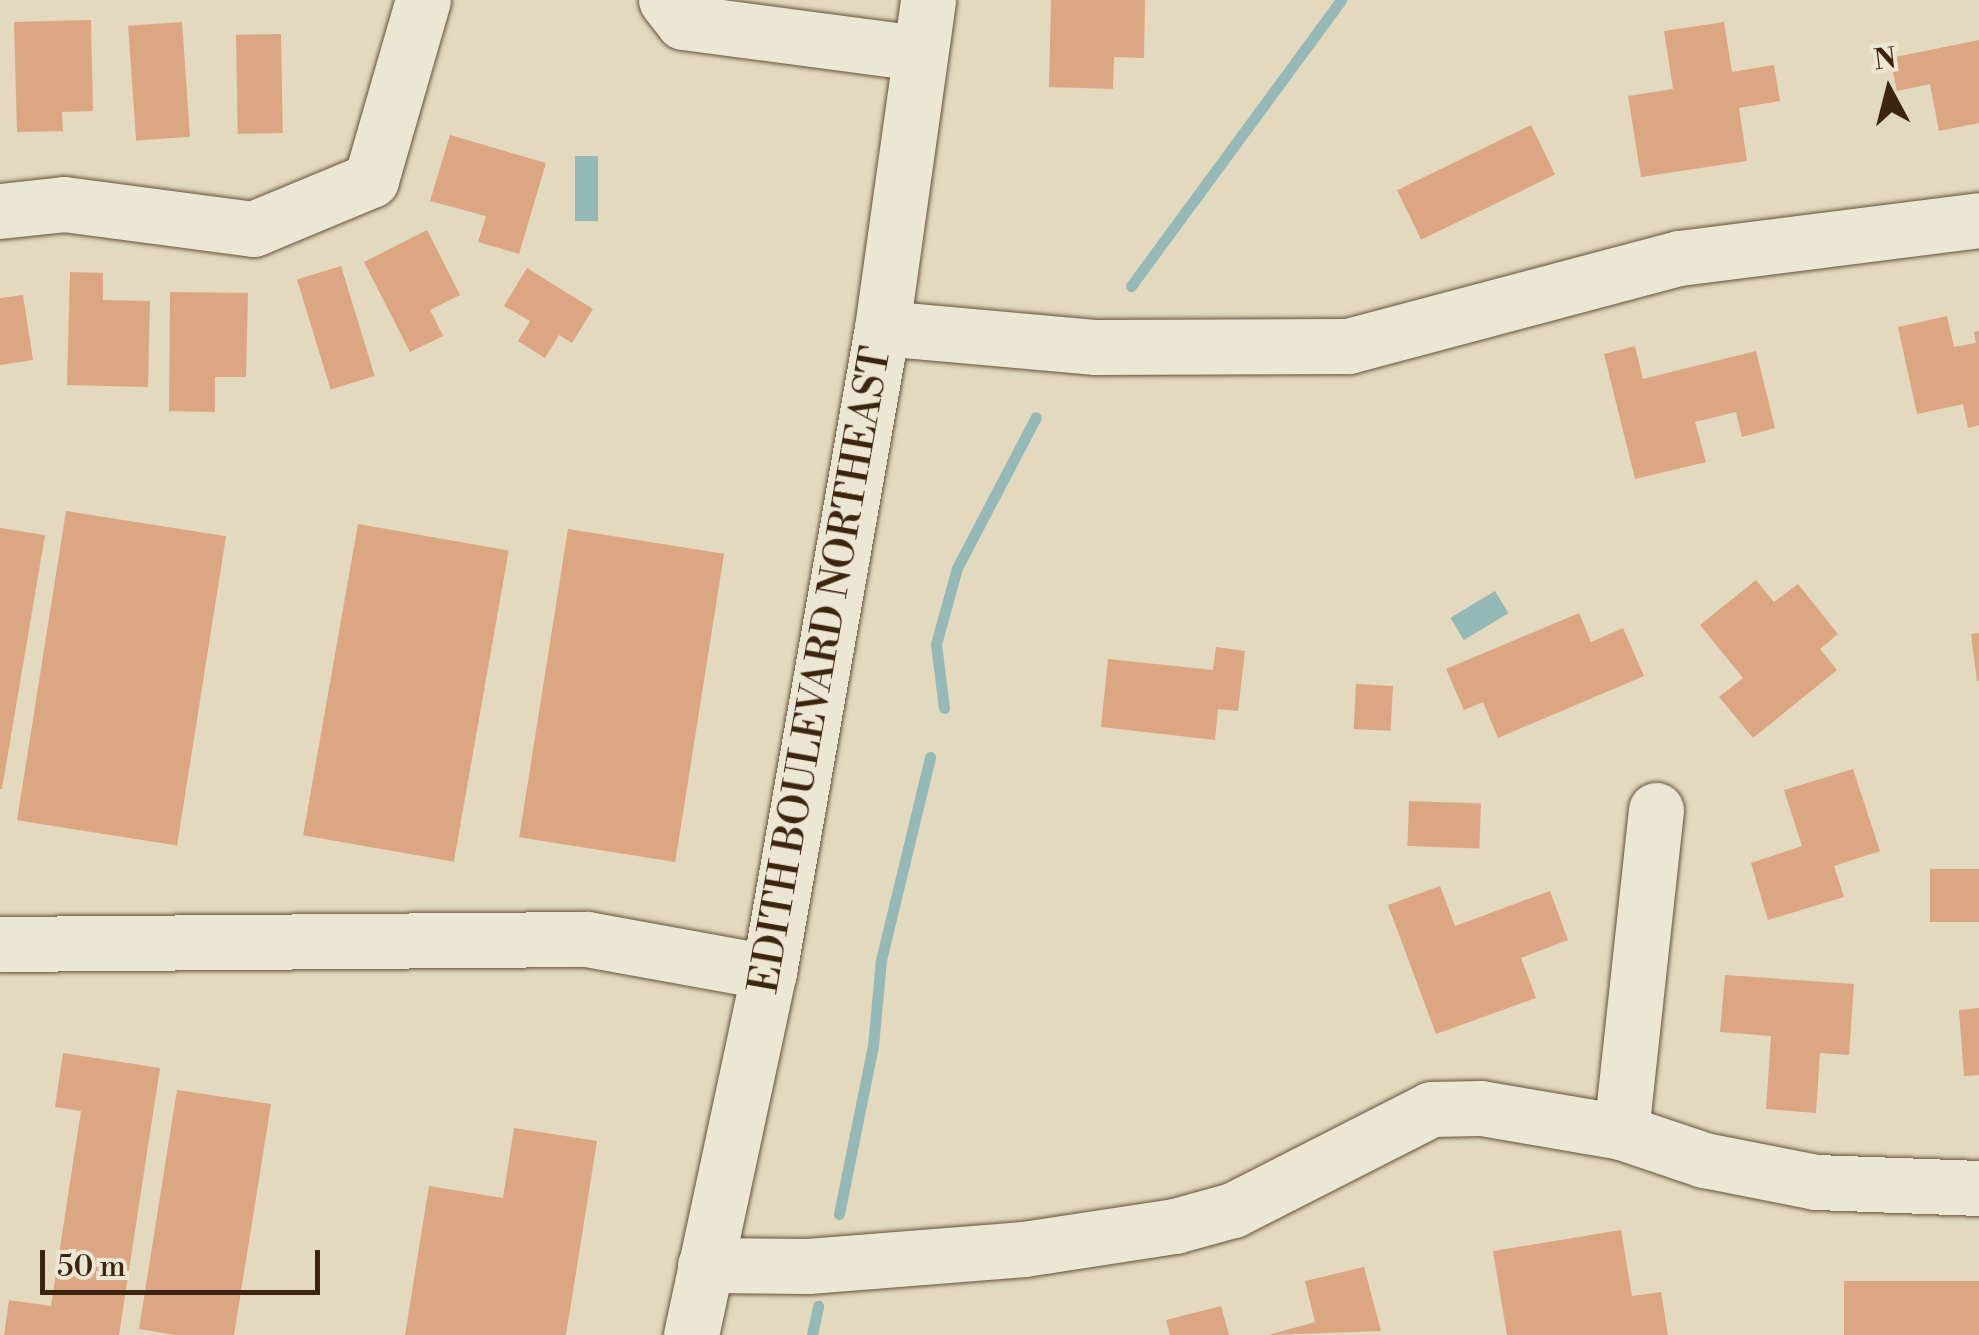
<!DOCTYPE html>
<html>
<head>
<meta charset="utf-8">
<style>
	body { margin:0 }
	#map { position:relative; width:1979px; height:1335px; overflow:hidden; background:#e2d9be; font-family:"Libre Bodoni",serif }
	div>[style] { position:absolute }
	.water>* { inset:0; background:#95b9b6; transform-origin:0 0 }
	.stream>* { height:11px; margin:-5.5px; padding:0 5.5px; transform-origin:5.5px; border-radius:5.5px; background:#95b9b6 }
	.building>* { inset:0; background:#dca682; transform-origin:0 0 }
	.roads { filter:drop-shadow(0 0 2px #66513b) drop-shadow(0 0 2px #66513b) }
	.minor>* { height:55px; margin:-27.5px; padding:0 27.5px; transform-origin:27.5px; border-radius:27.5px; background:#ece6d5 }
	span { translate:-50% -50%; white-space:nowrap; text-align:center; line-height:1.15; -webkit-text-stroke:8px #ece6d5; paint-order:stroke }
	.street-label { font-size:40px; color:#3d240f }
	.north { position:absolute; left:1839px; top:40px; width:100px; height:100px; -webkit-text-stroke:8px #ece6d5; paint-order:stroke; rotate:353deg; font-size:28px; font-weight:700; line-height:40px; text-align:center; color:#3d240f }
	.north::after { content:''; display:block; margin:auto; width:35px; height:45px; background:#3d240f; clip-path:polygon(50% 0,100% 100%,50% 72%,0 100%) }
	.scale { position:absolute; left:40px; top:1250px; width:280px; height:45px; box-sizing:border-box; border:5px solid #3d240f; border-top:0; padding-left:12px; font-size:30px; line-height:35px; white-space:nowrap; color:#3d240f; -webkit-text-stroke:8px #ece6d5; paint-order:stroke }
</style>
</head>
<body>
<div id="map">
	<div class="water">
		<div style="left:575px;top:156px;width:23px;height:65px"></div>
		<div style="left:1495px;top:591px;width:26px;height:52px;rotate:59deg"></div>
	</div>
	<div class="stream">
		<div style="left:1131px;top:286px;width:355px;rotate:-53.7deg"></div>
		<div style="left:944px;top:708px;width:64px;rotate:-97.1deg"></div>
		<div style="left:936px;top:644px;width:79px;rotate:-74.6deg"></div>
		<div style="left:957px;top:568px;width:170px;rotate:-62.4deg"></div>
		<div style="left:839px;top:1214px;width:171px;rotate:-78.6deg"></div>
		<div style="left:873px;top:1046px;width:86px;rotate:-84.7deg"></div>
		<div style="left:881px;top:960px;width:209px;rotate:-76.4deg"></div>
		<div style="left:812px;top:1335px;width:30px;rotate:-78deg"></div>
	</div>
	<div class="building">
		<div style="clip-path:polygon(1051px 0,1145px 0,1144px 58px,1114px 57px,1113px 89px,1049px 87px)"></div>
		<div style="clip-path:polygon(91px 20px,93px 111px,62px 112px,63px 131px,17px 132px,14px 22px)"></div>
		<div style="left:182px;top:22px;width:115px;height:54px;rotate:86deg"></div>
		<div style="clip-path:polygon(1724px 22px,1732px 72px,1774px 65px,1780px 101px,1739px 108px,1747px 161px,1641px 177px,1628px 96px,1673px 89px,1664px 31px)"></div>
		<div style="left:281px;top:34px;width:99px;height:45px;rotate:89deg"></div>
		<div style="clip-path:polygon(1979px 40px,1979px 123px,1939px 131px,1930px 84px,1897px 91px,1890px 58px)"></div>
		<div style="left:1531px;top:125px;width:55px;height:149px;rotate:64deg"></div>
		<div style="clip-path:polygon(450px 135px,546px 163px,519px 254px,478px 242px,486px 216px,430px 201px)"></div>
		<div style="clip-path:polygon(427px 230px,460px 295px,430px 310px,443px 336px,410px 352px,364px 262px)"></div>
		<div style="left:341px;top:266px;width:115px;height:46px;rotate:73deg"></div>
		<div style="clip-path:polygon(527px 268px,593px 309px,572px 343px,559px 335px,545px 358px,518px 341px,530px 321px,504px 306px)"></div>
		<div style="clip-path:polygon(70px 272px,103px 273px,103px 300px,150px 301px,148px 387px,67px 385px)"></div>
		<div style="clip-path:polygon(170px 292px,248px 293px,246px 377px,215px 377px,215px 412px,169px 411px)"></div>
		<div style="clip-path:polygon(23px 295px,33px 360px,0 365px,0 298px)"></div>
		<div style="clip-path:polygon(1947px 316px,1954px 347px,1976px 343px,1974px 332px,1979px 331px,1979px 425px,1968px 428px,1963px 404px,1917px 414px,1898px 327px)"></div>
		<div style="clip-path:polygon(1635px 346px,1643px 379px,1756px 351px,1775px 428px,1742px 437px,1736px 412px,1695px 422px,1706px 462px,1635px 479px,1604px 354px)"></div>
		<div style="left:66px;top:511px;width:162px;height:313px;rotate:9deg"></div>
		<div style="left:358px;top:524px;width:153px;height:316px;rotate:10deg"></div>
		<div style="clip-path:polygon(0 528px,45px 535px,2px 789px,0 789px)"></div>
		<div style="left:568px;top:529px;width:158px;height:312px;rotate:9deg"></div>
		<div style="clip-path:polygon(1756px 580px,1774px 602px,1798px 584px,1838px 634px,1820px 649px,1837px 670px,1753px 738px,1719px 697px,1743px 678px,1700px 625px)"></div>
		<div style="clip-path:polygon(1579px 613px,1591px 642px,1623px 628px,1644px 676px,1498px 738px,1483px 702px,1464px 710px,1446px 669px)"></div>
		<div style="clip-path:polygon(1979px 633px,1979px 681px,1977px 681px,1971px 634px)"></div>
		<div style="clip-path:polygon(1216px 647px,1245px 651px,1238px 711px,1218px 709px,1215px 740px,1101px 727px,1108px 659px,1213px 670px)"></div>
		<div style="left:1356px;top:684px;width:37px;height:45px;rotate:3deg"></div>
		<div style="clip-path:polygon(1853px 769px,1880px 851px,1834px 866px,1844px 897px,1768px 920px,1751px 863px,1802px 846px,1784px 790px)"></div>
		<div style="left:1409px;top:801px;width:72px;height:45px;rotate:2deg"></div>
		<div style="left:1979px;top:869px;width:53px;height:49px;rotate:90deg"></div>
		<div style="clip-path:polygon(1440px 886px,1455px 926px,1550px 891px,1568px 940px,1521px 958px,1536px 998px,1436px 1034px,1388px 905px)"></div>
		<div style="clip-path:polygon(1725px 975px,1854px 984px,1849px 1055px,1820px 1053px,1816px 1113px,1766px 1109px,1771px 1036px,1720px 1032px)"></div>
		<div style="clip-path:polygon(1979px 1008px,1979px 1075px,1964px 1076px,1959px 1010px)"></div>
		<div style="clip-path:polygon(63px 1053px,160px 1068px,119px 1335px,4px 1335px,9px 1300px,51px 1306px,81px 1111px,55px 1107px)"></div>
		<div style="clip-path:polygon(177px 1090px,271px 1104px,234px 1335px,175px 1335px,139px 1329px)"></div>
		<div style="clip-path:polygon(514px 1128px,597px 1141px,566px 1335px,405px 1335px,429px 1186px,503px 1198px)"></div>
		<div style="clip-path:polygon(1621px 1230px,1632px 1296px,1661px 1292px,1668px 1335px,1507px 1335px,1493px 1251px)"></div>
		<div style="clip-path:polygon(1364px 1267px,1381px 1331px,1268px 1335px,1315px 1322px,1305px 1281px)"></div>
		<div style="left:1844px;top:1281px;width:135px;height:54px"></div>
		<div style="clip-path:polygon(1221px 1306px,1229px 1335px,1170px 1335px,1166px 1320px)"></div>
	</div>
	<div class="roads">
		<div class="minor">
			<div style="left:666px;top:0;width:28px;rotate:52deg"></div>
			<div style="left:683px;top:22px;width:239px;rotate:7.5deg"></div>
			<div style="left:0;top:211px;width:64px;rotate:-6.2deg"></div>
			<div style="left:64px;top:204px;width:191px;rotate:7.5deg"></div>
			<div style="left:253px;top:229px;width:128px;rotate:-22.6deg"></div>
			<div style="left:371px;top:180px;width:187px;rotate:-73.9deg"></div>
			<div style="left:882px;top:328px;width:215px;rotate:5.1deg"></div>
			<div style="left:1096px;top:347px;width:252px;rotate:-0.2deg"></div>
			<div style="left:1348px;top:346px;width:342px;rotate:-14.9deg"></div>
			<div style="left:1679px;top:258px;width:302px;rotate:-7.2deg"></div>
			<div style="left:0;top:944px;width:587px;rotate:-0.49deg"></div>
			<div style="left:587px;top:939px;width:185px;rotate:10.3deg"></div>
			<div style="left:1621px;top:1132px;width:324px;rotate:-83.8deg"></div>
			<div style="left:705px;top:1265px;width:103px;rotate:0.6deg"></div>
			<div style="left:808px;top:1266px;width:217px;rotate:-4.5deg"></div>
			<div style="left:1024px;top:1249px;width:153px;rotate:-8.7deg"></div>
			<div style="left:1175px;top:1226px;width:60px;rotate:-15.4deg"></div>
			<div style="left:1233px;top:1210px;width:222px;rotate:-27deg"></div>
			<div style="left:1431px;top:1109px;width:50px;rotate:-1.1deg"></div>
			<div style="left:1481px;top:1108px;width:142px;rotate:9.7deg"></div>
			<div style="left:1621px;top:1132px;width:88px;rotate:18.6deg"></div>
			<div style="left:1704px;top:1160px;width:114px;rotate:11.1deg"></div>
			<div style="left:1816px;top:1182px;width:163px;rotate:2.1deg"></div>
			<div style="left:691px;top:1335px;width:371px;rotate:-77.9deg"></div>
			<div style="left:769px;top:972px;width:654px;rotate:-80.05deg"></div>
			<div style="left:882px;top:328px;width:331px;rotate:-82deg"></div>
		</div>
	</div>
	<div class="street-label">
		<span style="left:821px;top:670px;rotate:-80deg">EDITH BOULEVARD NORTHEAST</span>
	</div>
	<div class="north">N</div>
	<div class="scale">50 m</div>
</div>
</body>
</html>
